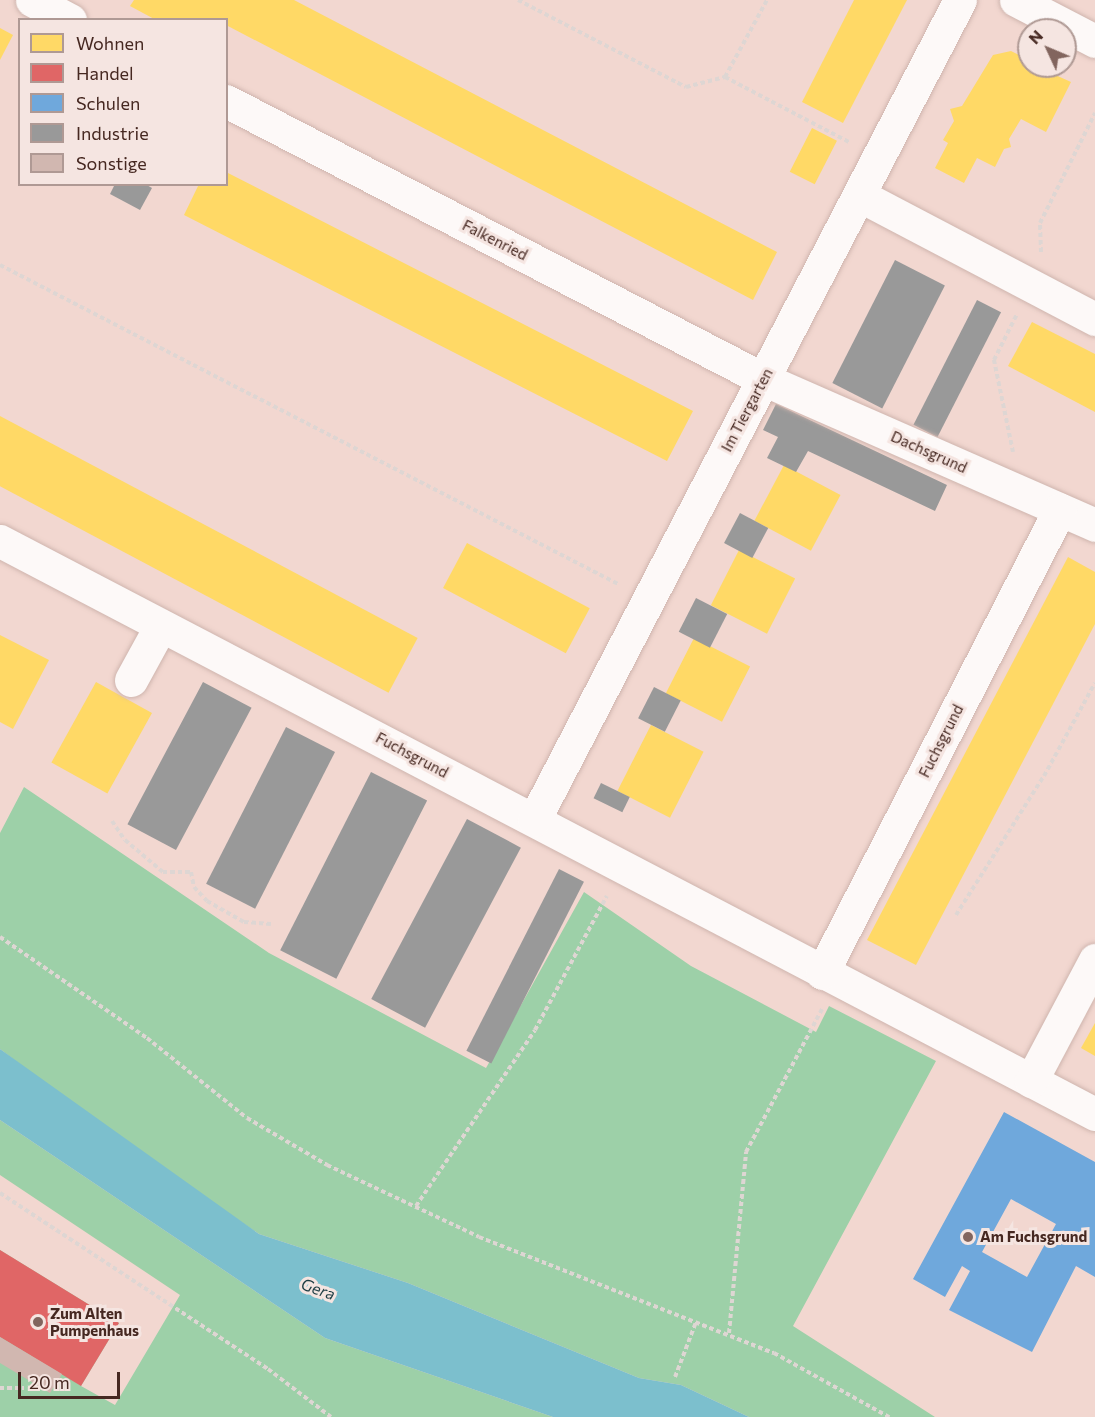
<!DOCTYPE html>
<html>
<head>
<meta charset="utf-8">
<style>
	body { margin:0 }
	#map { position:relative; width:1095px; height:1417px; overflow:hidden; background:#f2d7d0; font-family:Commissioner,sans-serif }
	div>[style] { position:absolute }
	.green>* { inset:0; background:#9dd0a8 }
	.water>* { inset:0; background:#7cbfcd }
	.homes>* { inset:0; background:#ffd966; transform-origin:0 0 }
	.shops>* { inset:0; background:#e06666 }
	.schools>* { inset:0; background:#6fa8dc }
	.industry>* { inset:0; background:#999; transform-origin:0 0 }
	.building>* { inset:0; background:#d1b7b0 }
	.path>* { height:4px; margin-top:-2px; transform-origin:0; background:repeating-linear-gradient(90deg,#ded6d3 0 4.5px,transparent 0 7.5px) }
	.roads { filter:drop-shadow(0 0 2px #cfb5ae) drop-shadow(0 0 2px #cfb5ae) }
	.minor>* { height:33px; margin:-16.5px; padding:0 16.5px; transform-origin:16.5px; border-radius:16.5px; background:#fdf9f8 }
	.dots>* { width:16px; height:16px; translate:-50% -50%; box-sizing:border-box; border:3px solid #f5e5e1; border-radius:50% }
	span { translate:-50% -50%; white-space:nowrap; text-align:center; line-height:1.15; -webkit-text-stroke:6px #f5e5e1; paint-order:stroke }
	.street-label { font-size:15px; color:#462821 }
	.poi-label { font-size:15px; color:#462821; font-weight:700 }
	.left { translate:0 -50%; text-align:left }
	.water-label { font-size:16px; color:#1c3c43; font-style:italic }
	.legend { position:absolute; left:18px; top:18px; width:210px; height:168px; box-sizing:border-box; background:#f5e5e1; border:2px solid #af9994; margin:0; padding:8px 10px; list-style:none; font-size:18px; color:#462821 }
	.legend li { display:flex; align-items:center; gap:12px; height:30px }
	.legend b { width:30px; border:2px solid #af9994 }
	.north { position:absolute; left:1017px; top:18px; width:60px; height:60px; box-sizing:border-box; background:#f5e5e1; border:2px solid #af9994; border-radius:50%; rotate:314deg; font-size:16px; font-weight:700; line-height:24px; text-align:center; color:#462821 }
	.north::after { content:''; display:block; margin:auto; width:21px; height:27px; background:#82655e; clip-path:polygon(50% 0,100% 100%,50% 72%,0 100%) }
	.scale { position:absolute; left:18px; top:1372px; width:102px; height:27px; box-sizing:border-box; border:3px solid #462821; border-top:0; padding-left:8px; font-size:18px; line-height:21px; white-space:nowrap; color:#462821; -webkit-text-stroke:4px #f5e5e1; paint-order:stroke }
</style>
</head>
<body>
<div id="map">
	<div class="green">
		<div style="clip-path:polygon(24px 787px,269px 953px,486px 1068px,584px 892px,691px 966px,816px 1032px,829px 1006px,936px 1061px,793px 1326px,935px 1417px,749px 1417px,681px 1385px,639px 1378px,408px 1283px,259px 1234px,108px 1131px,0 1049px,0 833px)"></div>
		<div style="clip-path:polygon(0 1120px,325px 1338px,553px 1417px,0 1417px,0 1250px,119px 1323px,81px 1386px,115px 1405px,180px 1295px,0 1175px)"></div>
	</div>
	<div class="water">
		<div style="clip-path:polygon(0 1049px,259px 1234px,408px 1283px,639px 1378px,681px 1385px,749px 1417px,553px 1417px,325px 1338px,0 1120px)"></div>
	</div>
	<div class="homes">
		<div style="clip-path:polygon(134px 0,294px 0,777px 252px,753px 300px,226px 25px,226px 20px,156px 20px,130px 6px)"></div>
		<div style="clip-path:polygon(854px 0,907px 0,843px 123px,802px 102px)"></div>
		<div style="clip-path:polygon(0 28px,13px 35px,0 60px)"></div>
		<div style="clip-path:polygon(1011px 51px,1029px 60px,1029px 66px,1049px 66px,1051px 73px,1071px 82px,1046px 132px,1021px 119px,1009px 139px,1011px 147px,1004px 149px,995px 167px,977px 158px,964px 183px,935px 168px,948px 143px,943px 140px,954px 121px,950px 109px,962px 106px,993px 55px)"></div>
		<div style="left:812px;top:128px;width:28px;height:49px;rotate:27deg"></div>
		<div style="clip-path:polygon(226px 172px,693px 411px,667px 461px,184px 215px,199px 184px,226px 184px)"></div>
		<div style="clip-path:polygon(1032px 322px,1095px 354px,1095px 412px,1008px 366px)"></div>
		<div style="left:0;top:416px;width:473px;height:62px;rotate:28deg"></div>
		<div style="left:784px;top:465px;width:64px;height:63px;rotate:28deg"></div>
		<div style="left:467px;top:543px;width:139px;height:51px;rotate:28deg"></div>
		<div style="left:739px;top:550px;width:63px;height:62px;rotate:27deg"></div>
		<div style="clip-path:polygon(1068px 557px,1095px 572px,1095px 624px,916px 965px,867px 940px)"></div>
		<div style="clip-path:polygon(0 635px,49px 660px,13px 729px,0 722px)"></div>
		<div style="left:694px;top:638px;width:63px;height:62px;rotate:27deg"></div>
		<div style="left:96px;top:682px;width:64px;height:92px;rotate:29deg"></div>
		<div style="left:651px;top:725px;width:59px;height:74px;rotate:27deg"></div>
		<div style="clip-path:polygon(1095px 1023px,1095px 1056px,1081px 1048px)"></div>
	</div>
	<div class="shops">
		<div style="clip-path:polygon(0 1250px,119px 1323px,81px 1386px,0 1337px)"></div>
	</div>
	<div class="schools">
		<div style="clip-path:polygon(evenodd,1004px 1112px,1095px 1162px,1095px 1277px,1076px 1266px,1032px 1352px,949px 1310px,970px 1271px,962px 1266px,945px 1297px,913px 1279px,1004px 1112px,1011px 1199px,1056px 1224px,1027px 1277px,982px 1252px,1011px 1199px)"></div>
	</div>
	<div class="industry">
		<div style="clip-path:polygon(115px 184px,145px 184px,152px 188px,140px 210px,110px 194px)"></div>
		<div style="left:895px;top:260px;width:56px;height:138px;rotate:27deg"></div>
		<div style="left:977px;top:300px;width:27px;height:140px;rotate:27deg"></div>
		<div style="clip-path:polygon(776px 404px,947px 485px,935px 511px,808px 451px,796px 472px,767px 458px,778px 437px,763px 430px)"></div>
		<div style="left:740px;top:513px;width:32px;height:34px;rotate:28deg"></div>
		<div style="left:696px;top:598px;width:35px;height:38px;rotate:27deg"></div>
		<div style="left:203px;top:682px;width:55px;height:161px;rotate:28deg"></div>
		<div style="left:654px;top:687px;width:30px;height:35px;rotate:27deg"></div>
		<div style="left:286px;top:727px;width:55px;height:176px;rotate:27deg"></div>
		<div style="left:371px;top:772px;width:63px;height:200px;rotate:27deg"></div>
		<div style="left:601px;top:783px;width:32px;height:17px;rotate:26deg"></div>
		<div style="left:467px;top:819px;width:61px;height:204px;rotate:28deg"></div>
		<div style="left:559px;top:869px;width:28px;height:204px;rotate:27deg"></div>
	</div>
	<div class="building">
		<div style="clip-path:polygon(0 1337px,62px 1374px,50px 1393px,0 1363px)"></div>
	</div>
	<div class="path">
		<div style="left:518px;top:0;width:189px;rotate:27.4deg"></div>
		<div style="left:686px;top:87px;width:40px;rotate:-14.4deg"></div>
		<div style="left:725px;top:77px;width:140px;rotate:27.7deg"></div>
		<div style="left:725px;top:77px;width:88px;rotate:-61.4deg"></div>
		<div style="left:1041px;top:252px;width:29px;rotate:-92deg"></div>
		<div style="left:1040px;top:223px;width:123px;rotate:-63.4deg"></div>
		<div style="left:0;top:265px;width:695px;rotate:27.3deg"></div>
		<div style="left:1013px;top:452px;width:94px;rotate:-101.7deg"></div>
		<div style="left:994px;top:360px;width:51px;rotate:-63.4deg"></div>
		<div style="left:112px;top:821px;width:23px;rotate:56deg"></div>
		<div style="left:125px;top:840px;width:50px;rotate:40.1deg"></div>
		<div style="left:163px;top:872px;width:28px"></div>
		<div style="left:191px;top:872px;width:15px;rotate:79deg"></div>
		<div style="left:194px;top:887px;width:19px;rotate:47deg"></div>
		<div style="left:207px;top:901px;width:43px;rotate:29.6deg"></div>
		<div style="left:244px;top:922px;width:27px;rotate:4deg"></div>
		<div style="left:956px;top:915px;width:165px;rotate:-57.7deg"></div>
		<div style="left:1044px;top:776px;width:106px;rotate:-61.3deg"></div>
		<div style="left:0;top:937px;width:178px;rotate:34.5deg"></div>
		<div style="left:147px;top:1038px;width:128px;rotate:38.7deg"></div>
		<div style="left:247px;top:1118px;width:93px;rotate:30.4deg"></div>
		<div style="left:327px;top:1165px;width:168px;rotate:25.3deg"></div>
		<div style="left:479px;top:1237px;width:317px;rotate:21.5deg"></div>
		<div style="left:774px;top:1353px;width:132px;rotate:29.1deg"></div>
		<div style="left:0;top:1193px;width:321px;rotate:33.3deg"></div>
		<div style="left:268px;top:1369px;width:79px;rotate:37.3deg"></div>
		<div style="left:416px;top:1206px;width:212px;rotate:-55.9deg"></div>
		<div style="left:535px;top:1030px;width:152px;rotate:-61.8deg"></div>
		<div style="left:729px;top:1333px;width:182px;rotate:-84.6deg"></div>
		<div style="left:746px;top:1152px;width:162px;rotate:-62deg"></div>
		<div style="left:675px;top:1377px;width:59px;rotate:-69.1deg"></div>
		<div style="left:0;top:1388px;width:24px"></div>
	</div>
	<div class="roads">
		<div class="minor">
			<div style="left:32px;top:0;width:43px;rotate:27.8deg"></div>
			<div style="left:1016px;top:0;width:89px;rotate:27.4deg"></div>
			<div style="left:226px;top:101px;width:605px;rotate:27.37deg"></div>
			<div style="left:763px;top:379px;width:363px;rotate:23.7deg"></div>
			<div style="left:859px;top:195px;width:267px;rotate:27.7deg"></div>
			<div style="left:0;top:541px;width:1236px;rotate:27.62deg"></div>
			<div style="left:131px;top:680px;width:60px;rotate:-61.3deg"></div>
			<div style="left:534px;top:820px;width:924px;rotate:-62.55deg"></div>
			<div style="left:822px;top:973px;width:521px;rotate:-62.85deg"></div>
			<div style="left:1031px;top:1081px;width:137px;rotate:-62.1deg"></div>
		</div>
	</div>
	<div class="dots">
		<div style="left:968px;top:1237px;background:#82655e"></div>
		<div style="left:38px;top:1322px;background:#82655e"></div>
	</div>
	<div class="street-label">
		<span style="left:495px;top:240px;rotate:27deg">Falkenried</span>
		<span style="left:747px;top:410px;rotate:-62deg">Im Tiergarten</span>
		<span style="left:929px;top:452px;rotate:24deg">Dachsgrund</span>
		<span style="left:941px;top:741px;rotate:-63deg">Fuchsgrund</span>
		<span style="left:412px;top:755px;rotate:28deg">Fuchsgrund</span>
	</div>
	<div class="poi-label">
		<span class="left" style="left:980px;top:1237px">Am Fuchsgrund</span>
		<span class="left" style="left:50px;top:1322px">Zum Alten<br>Pumpenhaus</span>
	</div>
	<div class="water-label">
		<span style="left:318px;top:1289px;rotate:19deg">Gera</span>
	</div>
	<ul class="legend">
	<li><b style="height:16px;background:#ffd966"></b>Wohnen</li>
	<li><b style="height:16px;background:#e06666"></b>Handel</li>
	<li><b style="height:16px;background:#6fa8dc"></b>Schulen</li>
	<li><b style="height:16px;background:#999"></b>Industrie</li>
	<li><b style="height:16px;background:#d1b7b0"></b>Sonstige</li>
	</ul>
	<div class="north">N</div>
	<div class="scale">20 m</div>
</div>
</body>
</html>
